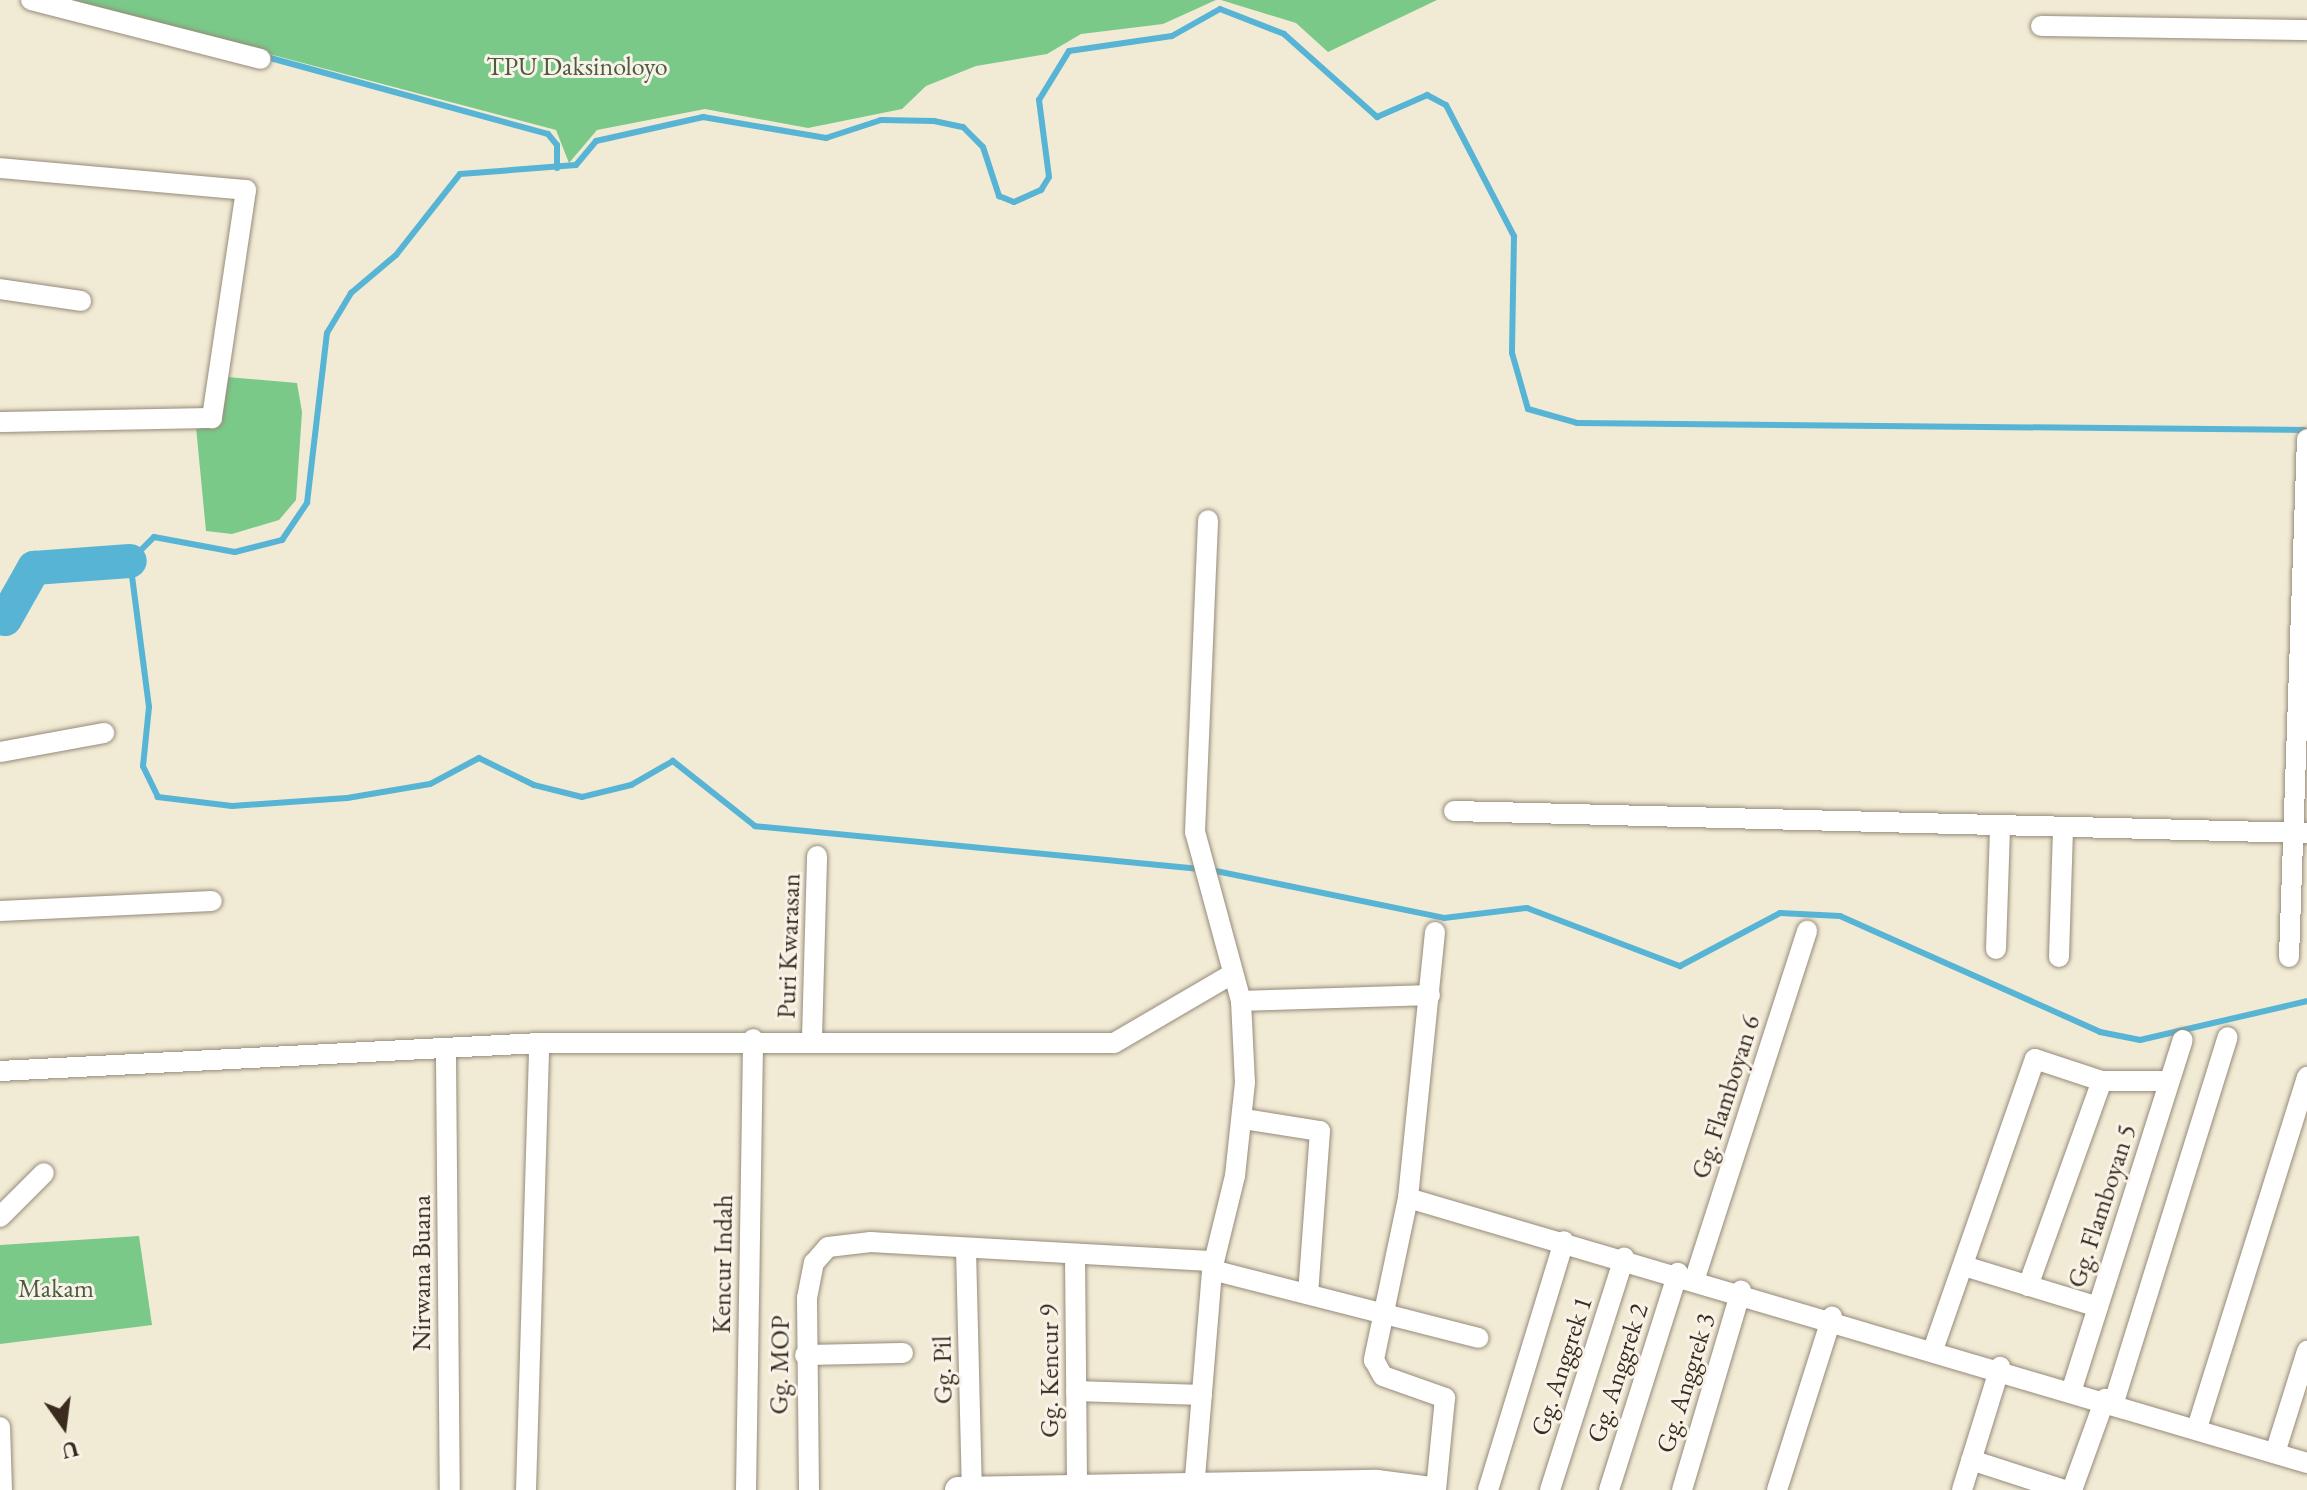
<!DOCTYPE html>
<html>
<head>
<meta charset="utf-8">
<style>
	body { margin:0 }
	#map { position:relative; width:2307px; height:1490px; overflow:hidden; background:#f1ebd5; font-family:"EB Garamond",serif }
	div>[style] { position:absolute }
	.green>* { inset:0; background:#7ac989 }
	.stream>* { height:6px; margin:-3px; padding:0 3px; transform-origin:3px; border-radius:3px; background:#57b4d5 }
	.river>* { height:34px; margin:-17px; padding:0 17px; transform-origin:17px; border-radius:17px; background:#57b4d5 }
	.roads { filter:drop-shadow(0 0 2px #968a7a) drop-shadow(0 0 2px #968a7a) }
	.street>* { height:20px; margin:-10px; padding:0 10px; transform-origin:10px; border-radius:10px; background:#fff }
	.secondary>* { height:26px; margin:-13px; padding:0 13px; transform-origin:13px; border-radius:13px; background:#fff }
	span { translate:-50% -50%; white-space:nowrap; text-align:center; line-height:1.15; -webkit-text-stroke:6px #f7f3e8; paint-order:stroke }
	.park-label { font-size:26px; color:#4e5a3e }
	.street-label { font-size:26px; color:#3b2a1e }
	.north { position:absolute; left:24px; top:1386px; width:80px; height:80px; -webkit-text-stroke:6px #f7f3e8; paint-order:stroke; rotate:166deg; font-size:22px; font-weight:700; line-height:32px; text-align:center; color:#3b2a1e }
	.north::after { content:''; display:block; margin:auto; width:28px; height:36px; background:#3b2a1e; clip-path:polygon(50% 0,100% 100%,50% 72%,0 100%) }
</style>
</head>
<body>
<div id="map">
	<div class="green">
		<div style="clip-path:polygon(66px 0,1216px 0,1163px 24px,1081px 34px,1047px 54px,976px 66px,926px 86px,902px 109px,808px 128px,705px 109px,597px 130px,569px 163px,556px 130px)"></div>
		<div style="clip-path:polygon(1221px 0,1437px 0,1328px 52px,1296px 23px)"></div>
		<div style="clip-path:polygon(227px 377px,297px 383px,302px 412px,296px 500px,279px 520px,232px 534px,206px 531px,196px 427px)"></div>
		<div style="clip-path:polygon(139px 1236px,152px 1325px,0 1344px,0 1245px)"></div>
	</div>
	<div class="stream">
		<div style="left:263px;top:56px;width:295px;rotate:15.3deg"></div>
		<div style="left:548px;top:134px;width:14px;rotate:51deg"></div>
		<div style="left:557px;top:145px;width:23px;rotate:90deg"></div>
		<div style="left:1200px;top:869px;width:447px;rotate:-174.5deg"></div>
		<div style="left:755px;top:826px;width:105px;rotate:-141.6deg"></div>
		<div style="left:673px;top:761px;width:48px;rotate:150.3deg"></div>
		<div style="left:631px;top:785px;width:50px;rotate:166.2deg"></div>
		<div style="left:582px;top:797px;width:49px;rotate:-166deg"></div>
		<div style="left:534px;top:785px;width:61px;rotate:-153.9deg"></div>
		<div style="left:479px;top:758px;width:55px;rotate:152deg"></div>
		<div style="left:430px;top:784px;width:84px;rotate:170.4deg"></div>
		<div style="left:347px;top:798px;width:115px;rotate:176deg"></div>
		<div style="left:232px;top:806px;width:75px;rotate:-173.1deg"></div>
		<div style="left:158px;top:797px;width:34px;rotate:-116deg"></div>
		<div style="left:143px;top:766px;width:59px;rotate:-84.2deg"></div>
		<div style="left:149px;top:707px;width:147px;rotate:-97.4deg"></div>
		<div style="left:130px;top:561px;width:34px;rotate:-45deg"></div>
		<div style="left:154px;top:537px;width:82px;rotate:10.5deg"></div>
		<div style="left:235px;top:552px;width:49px;rotate:-14.3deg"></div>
		<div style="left:282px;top:540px;width:45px;rotate:-56deg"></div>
		<div style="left:307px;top:503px;width:171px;rotate:-83.3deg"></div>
		<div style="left:327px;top:333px;width:47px;rotate:-59deg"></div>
		<div style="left:351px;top:293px;width:59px;rotate:-40.2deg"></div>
		<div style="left:396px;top:255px;width:103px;rotate:-51.7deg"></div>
		<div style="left:460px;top:174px;width:116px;rotate:-4.4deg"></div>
		<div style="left:576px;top:165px;width:31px;rotate:-50deg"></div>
		<div style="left:596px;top:141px;width:110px;rotate:-12.6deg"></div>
		<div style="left:703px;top:117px;width:125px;rotate:9.7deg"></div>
		<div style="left:826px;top:138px;width:58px;rotate:-18.1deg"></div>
		<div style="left:881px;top:120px;width:53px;rotate:1.1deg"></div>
		<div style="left:934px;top:121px;width:30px;rotate:12deg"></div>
		<div style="left:963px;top:127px;width:28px;rotate:45deg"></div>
		<div style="left:983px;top:147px;width:52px;rotate:71.9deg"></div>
		<div style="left:999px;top:196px;width:16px;rotate:22deg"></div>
		<div style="left:1014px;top:202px;width:30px;rotate:-24deg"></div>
		<div style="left:1041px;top:190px;width:15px;rotate:-58deg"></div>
		<div style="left:1049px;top:177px;width:78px;rotate:-97.4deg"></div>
		<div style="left:1039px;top:100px;width:57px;rotate:-58.5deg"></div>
		<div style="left:1069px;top:51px;width:104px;rotate:-8.3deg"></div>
		<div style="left:1172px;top:36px;width:55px;rotate:-29.4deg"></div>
		<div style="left:1220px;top:9px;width:69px;rotate:21.3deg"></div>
		<div style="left:1284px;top:34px;width:125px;rotate:41.7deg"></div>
		<div style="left:1377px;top:117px;width:55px;rotate:-23.7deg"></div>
		<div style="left:1427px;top:95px;width:21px;rotate:28deg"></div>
		<div style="left:1446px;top:105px;width:148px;rotate:62.6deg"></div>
		<div style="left:1514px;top:236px;width:117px;rotate:91deg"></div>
		<div style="left:1512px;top:353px;width:58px;rotate:74.1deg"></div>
		<div style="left:1528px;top:409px;width:51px;rotate:15.9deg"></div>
		<div style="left:1577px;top:423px;width:727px;rotate:0.55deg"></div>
		<div style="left:1211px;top:870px;width:238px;rotate:11.6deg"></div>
		<div style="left:1444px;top:918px;width:84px;rotate:-6.9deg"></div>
		<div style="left:1527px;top:908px;width:164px;rotate:20.8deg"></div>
		<div style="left:1680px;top:966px;width:113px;rotate:-27.9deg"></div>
		<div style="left:1780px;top:913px;width:60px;rotate:2.9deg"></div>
		<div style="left:1840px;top:916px;width:285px;rotate:24deg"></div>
		<div style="left:2100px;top:1032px;width:41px;rotate:11.3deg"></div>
		<div style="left:2140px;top:1040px;width:171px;rotate:-13.1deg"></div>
	</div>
	<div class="river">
		<div style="left:0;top:615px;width:6px;rotate:39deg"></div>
		<div style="left:5px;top:619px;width:59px;rotate:-60.4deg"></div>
		<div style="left:34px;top:568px;width:96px;rotate:-4.2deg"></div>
	</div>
	<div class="roads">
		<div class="street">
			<div style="left:31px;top:0;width:237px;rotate:14.4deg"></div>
			<div style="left:2041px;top:26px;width:266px;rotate:0.9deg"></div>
			<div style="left:0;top:168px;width:247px;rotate:5.1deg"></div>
			<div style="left:246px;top:190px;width:231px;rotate:98.5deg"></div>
			<div style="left:212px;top:418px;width:212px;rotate:178.9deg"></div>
			<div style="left:0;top:289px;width:82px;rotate:8.4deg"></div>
			<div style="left:0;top:752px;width:106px;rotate:-10.4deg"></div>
			<div style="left:1454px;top:811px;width:853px;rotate:1.48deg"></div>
			<div style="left:0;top:911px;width:212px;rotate:-2.7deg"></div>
			<div style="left:1435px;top:932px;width:267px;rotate:95.8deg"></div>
			<div style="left:1408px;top:1198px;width:166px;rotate:101.9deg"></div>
			<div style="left:1374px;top:1360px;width:18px;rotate:61deg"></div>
			<div style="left:1383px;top:1376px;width:66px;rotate:19.5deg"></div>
			<div style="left:1445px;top:1398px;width:92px;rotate:95.6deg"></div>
			<div style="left:1996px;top:949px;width:121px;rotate:-88.1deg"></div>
			<div style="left:2059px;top:957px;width:127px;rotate:-88.2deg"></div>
			<div style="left:2289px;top:957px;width:518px;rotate:-88.01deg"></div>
			<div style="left:1241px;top:1001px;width:189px;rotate:-1.8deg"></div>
			<div style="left:812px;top:1038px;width:182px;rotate:-88.4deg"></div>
			<div style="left:446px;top:1057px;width:433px;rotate:89.5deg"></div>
			<div style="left:0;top:1071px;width:540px;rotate:-2.97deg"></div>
			<div style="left:539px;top:1043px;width:575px"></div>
			<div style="left:1114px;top:1043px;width:137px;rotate:-30.3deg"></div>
			<div style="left:1244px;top:1119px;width:77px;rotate:9deg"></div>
			<div style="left:1320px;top:1131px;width:162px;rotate:94.2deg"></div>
			<div style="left:1408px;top:1198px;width:937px;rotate:16.42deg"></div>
			<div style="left:0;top:1217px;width:62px;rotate:-45deg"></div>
			<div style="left:966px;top:1249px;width:241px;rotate:88.6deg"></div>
			<div style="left:1075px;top:1254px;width:236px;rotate:89.5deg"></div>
			<div style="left:1964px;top:1266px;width:140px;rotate:17deg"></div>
			<div style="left:1212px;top:1270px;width:275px;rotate:14.3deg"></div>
			<div style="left:1695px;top:1278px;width:365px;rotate:-72.1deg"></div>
			<div style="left:2028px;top:1286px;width:218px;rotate:-70.2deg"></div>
			<div style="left:1934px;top:1347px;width:305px;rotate:-70.7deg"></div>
			<div style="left:2035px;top:1059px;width:71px;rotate:18.2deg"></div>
			<div style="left:2102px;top:1081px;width:67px"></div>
			<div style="left:805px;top:1355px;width:98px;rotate:-1.2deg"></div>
			<div style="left:2072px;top:1389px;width:366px;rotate:-72.4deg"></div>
			<div style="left:1076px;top:1391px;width:126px;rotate:1.8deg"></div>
			<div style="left:2114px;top:1402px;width:382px;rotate:-72.7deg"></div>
			<div style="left:0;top:1427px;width:63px;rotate:88.2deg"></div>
			<div style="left:2197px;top:1428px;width:368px;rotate:-72.6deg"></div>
			<div style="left:2275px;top:1453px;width:107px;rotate:-72.6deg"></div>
			<div style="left:1971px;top:1460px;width:98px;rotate:17.9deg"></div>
			<div style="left:526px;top:1490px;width:447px;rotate:-88.3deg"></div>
			<div style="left:746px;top:1490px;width:451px;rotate:-89.1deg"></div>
			<div style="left:809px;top:1490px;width:192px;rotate:-90.6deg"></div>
			<div style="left:807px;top:1298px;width:36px;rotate:-79deg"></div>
			<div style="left:814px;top:1263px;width:21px;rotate:-49deg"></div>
			<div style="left:828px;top:1247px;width:43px;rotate:-6.6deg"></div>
			<div style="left:871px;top:1242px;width:343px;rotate:3.2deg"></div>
			<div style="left:1194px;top:1490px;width:221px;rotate:-85.3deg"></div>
			<div style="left:1212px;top:1270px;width:97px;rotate:-76.3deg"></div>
			<div style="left:1235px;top:1176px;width:94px;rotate:-83.9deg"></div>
			<div style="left:1245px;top:1083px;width:82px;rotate:-92.8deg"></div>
			<div style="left:1241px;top:1001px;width:175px;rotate:-105.2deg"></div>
			<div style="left:1195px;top:832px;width:312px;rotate:-87.6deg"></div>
			<div style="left:1488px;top:1490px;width:260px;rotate:-73deg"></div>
			<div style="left:1550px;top:1490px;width:244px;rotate:-72.3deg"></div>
			<div style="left:1609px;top:1490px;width:228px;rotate:-72.4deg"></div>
			<div style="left:1682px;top:1490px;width:208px;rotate:-73.5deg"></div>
			<div style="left:1777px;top:1490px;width:182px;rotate:-72.4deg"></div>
			<div style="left:1962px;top:1490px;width:129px;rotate:-72.8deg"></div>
			<div style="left:2072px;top:1490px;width:97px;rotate:-70.1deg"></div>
		</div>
		<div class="secondary">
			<div style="left:958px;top:1490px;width:419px;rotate:-1deg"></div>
			<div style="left:1377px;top:1483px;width:54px;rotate:7.4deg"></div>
		</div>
	</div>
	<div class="park-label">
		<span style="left:577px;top:67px">TPU Daksinoloyo</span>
		<span style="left:56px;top:1289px">Makam</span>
	</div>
	<div class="street-label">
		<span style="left:789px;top:946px;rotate:-88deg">Puri Kwarasan</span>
		<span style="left:1726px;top:1097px;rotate:-72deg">Gg. Flamboyan 6</span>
		<span style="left:2102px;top:1206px;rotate:-72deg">Gg. Flamboyan 5</span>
		<span style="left:723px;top:1264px;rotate:-89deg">Kencur Indah</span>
		<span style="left:422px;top:1273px;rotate:-90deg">Nirwana Buana</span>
		<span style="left:780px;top:1365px;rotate:-89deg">Gg. MOP</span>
		<span style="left:1562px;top:1366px;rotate:-72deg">Gg. Anggrek 1</span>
		<span style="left:943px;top:1370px;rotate:-91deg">Gg. Pil</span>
		<span style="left:1050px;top:1371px;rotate:-90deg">Gg. Kencur 9</span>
		<span style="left:1618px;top:1373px;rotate:-72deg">Gg. Anggrek 2</span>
		<span style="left:1686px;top:1383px;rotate:-73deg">Gg. Anggrek 3</span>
	</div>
	<div class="north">U</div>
</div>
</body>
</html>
